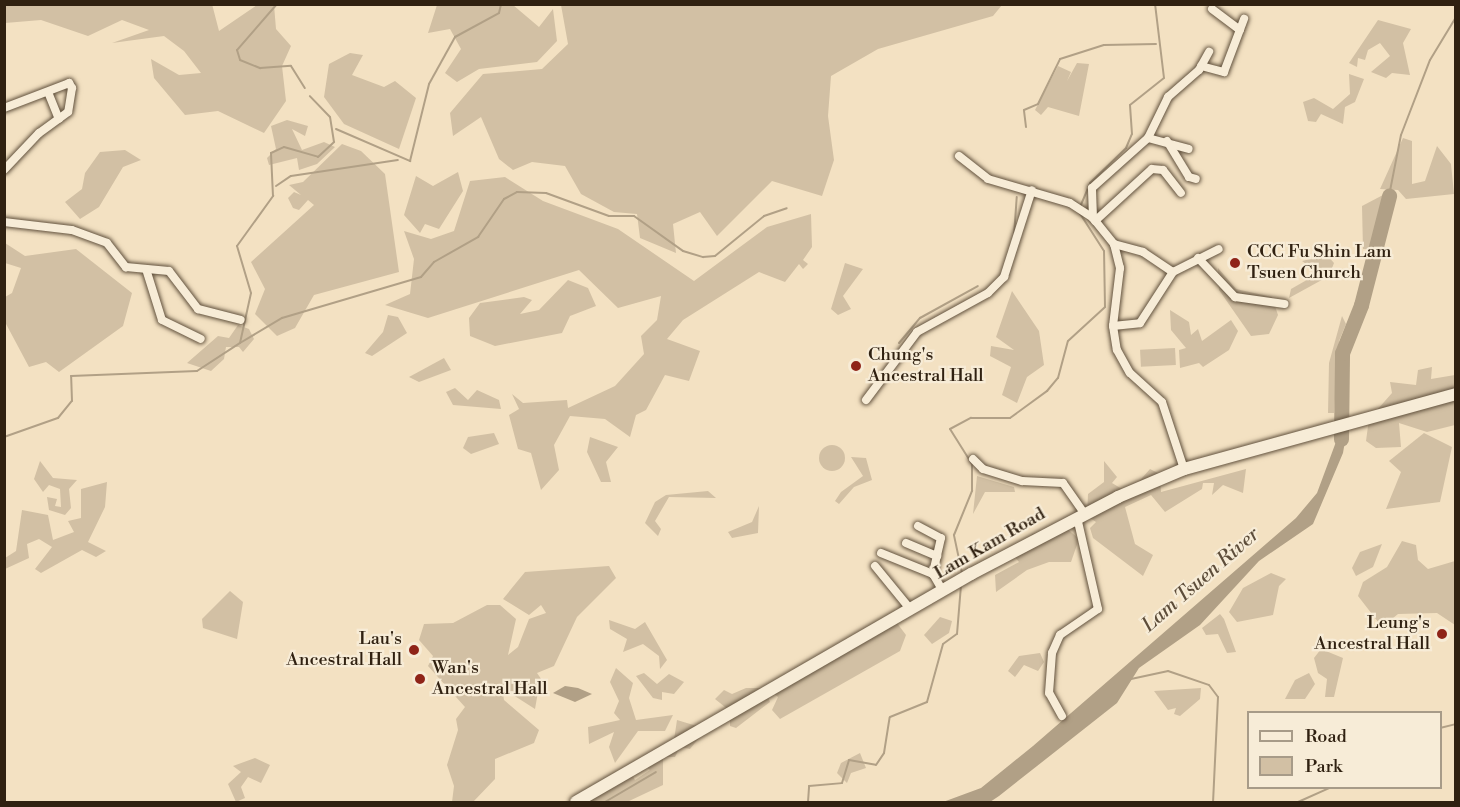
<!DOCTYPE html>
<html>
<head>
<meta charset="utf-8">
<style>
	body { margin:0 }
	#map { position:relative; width:1460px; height:807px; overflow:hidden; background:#f3e1c2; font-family:"Libre Bodoni",serif }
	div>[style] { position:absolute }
	.green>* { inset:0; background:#d2c0a4; transform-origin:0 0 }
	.round { border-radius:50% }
	.water>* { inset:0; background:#b1a086 }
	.stream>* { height:2px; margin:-1px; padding:0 1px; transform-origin:1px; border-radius:1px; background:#b1a086 }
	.river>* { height:15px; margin:-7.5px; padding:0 7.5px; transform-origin:7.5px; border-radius:7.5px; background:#b1a086 }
	.roads { filter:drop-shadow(0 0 2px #61513d) drop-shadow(0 0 2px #61513d) }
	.street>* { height:8px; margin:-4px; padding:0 4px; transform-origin:4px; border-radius:4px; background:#f7ecd7 }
	.secondary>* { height:12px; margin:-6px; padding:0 6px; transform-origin:6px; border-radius:6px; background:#f7ecd7 }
	.dots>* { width:16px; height:16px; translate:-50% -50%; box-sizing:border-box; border:3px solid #f7ecd7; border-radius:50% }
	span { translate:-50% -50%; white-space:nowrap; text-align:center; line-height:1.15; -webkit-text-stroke:4.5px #f7ecd7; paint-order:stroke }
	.poi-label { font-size:18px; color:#302111 }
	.left { translate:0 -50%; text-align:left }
	.right { translate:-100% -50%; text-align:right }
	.street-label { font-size:18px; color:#302111 }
	.water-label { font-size:20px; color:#5d4d3a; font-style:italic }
	.frame { position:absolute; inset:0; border:6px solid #302111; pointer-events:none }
	.legend { position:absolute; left:1247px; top:711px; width:195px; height:78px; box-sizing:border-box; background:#f7ecd7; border:2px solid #a79b88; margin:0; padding:8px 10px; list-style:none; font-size:18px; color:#302111 }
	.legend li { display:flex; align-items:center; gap:12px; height:30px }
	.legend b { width:30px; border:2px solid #a79b88 }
</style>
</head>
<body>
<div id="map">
	<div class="green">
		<div style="clip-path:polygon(212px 4px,219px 31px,257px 5px,274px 5px,276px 29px,291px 46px,282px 66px,286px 101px,264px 133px,218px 111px,185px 115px,154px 78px,151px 59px,179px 75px,201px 73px,184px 51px,164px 36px,112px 43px,149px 30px,122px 20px,88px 36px,41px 20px,5px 23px,5px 5px)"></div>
		<div style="clip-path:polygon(437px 5px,513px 5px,539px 27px,553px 9px,557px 41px,537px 62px,479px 69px,457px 82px,445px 73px,461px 49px,450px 29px,428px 33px)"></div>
		<div style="clip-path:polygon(561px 5px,561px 4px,1002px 5px,993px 16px,878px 49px,831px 76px,828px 116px,834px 160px,822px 196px,772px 181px,717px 236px,700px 212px,673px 224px,676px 253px,640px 238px,637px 214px,614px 212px,581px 194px,565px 166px,532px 162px,513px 170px,499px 159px,481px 117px,453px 136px,450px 113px,483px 74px,542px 69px,568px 44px)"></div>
		<div style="clip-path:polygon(1378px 20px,1411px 29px,1403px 43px,1410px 75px,1392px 73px,1386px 78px,1371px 72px,1390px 56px,1380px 43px,1368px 50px,1365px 60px,1358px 58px,1357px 67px,1349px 63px)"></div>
		<div style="clip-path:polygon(350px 53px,363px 55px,352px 75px,384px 87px,395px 81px,416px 98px,399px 149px,344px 124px,324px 97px,329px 64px)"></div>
		<div style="clip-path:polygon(1077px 63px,1089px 64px,1079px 116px,1048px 107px,1041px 115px,1035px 110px,1058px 66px,1071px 72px,1067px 81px)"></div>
		<div style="clip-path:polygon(1349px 74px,1364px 79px,1355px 102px,1345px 107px,1343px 124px,1321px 114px,1316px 122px,1308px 121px,1303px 102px,1314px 98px,1333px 109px,1350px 94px)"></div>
		<div style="clip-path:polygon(287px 120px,308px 126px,305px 136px,292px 129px,302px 150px,324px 142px,335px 147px,317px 164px,299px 170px,297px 158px,269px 165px,267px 158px,276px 149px,271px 126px)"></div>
		<div style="clip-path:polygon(1403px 138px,1412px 141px,1412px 184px,1425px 181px,1437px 146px,1451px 164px,1454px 194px,1406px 199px,1398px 190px,1380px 189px)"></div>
		<div style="clip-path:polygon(342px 144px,361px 151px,385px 174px,399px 272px,314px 295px,295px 328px,277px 336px,255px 314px,265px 289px,251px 262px,314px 205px,308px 200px,299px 210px,293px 208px,288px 198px,294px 192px,301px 195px,289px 185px,303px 182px)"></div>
		<div style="clip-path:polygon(125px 150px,141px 160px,123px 167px,99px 207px,80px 219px,65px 202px,82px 189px,85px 173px,100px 152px)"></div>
		<div style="clip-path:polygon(458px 172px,463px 191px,439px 229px,425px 224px,420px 233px,404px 215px,416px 176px,433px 186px)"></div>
		<div style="clip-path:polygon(505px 177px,543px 201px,618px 229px,694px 281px,767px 227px,811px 214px,812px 247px,803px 260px,808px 264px,803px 269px,799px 264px,785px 282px,759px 272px,683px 320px,667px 339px,700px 351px,689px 381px,665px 375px,646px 410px,636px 415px,630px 437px,605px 419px,570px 416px,554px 445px,559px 470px,541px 490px,531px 453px,518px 449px,509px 415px,519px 409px,512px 394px,523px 403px,567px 400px,568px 408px,615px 386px,644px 354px,641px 336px,657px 320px,661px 296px,618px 308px,579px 270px,428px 318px,385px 305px,410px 294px,414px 259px,404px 231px,431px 239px,454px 231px,470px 181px)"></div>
		<div style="clip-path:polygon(1383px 195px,1375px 234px,1368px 249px,1363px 249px,1362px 206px)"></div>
		<div style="clip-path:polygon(5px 243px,25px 256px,76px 249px,132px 293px,123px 326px,59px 372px,46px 362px,29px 367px,5px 322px,5px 297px,12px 293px,21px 268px,5px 263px)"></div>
		<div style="clip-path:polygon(1327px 255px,1334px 263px,1329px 276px,1289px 298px,1291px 289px,1319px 273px,1302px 261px)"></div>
		<div style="clip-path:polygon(845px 263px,863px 269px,843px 296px,851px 309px,838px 315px,831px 309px)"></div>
		<div style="clip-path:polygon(1218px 268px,1236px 289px,1272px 297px,1278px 315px,1269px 334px,1251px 336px,1219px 290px)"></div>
		<div style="clip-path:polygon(568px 280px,588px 288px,596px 306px,570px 316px,562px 333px,495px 346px,470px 336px,469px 318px,480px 303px,524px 297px,532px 300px,520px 314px,539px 310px)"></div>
		<div style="clip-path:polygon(1012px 291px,1039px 331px,1044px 365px,1027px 377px,1017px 403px,1002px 395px,1011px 367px,990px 356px,991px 346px,1014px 350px,996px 337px)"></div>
		<div style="clip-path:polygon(1170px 310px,1189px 322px,1191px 335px,1198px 329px,1202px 341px,1231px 320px,1238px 331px,1229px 350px,1203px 367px,1199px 363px,1180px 368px,1179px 350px,1186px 348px,1171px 330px)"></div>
		<div style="clip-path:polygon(388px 315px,398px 317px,407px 333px,372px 356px,365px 353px,383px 332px)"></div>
		<div style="clip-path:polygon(1342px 316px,1346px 324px,1339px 341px,1334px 413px,1328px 413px,1329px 363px)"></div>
		<div style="clip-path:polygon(238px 325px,249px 329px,254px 339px,243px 352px,239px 347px,226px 347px,224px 359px,211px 371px,187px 363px,218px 336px,229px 338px)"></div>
		<div style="left:1175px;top:348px;width:17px;height:35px;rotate:87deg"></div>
		<div style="clip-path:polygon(444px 358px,451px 370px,419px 382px,409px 377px)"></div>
		<div style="clip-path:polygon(1432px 367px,1431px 379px,1455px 375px,1455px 425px,1427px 432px,1399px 423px,1401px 447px,1376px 448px,1366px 441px,1369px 419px,1392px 393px,1390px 382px,1416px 385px,1418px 370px)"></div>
		<div style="clip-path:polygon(455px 388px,468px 400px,477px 390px,499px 400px,501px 409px,453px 405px,446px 392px)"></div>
		<div style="clip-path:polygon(494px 433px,499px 444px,471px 454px,463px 448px,468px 437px)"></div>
		<div style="clip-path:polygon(1424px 433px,1452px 447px,1440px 502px,1386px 509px,1401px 472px,1389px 461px)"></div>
		<div style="clip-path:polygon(590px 437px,618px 447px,606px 462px,611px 482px,601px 482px,587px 452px)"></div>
		<div class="round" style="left:819px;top:445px;width:26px;height:26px"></div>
		<div style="clip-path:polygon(851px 457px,866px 458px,872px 480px,854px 487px,839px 504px,835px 501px,841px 492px,863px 476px)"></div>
		<div style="clip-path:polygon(40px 461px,53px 478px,77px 480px,69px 489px,71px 508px,65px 515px,49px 510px,47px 497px,57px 499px,55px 506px,61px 507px,60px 489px,49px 485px,43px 492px,34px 479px)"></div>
		<div style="clip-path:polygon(1104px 461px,1117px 477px,1112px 483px,1122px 489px,1135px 486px,1150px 469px,1160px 474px,1161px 492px,1246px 469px,1243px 493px,1223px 485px,1212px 495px,1214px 483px,1203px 483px,1202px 489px,1165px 512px,1151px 495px,1125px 507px,1135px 544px,1153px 555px,1143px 576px,1093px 538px,1090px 528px,1096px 522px,1087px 516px,1088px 494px,1104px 482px)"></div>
		<div style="clip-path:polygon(977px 476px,1014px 487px,1015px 492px,985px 492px,973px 514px)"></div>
		<div style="clip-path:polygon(107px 482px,105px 507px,88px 542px,106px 551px,96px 557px,82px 550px,41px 573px,35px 569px,52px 547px,39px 539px,27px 544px,29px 558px,5px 569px,5px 558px,16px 551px,22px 510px,48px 515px,53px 540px,74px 532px,68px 521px,81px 518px,81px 489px)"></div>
		<div style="clip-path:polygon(708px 491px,716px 498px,669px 497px,655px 521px,661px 529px,658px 536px,645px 523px,655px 502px,666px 495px)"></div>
		<div style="clip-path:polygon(759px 506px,758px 533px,732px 538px,728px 532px,752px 522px)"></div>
		<div style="clip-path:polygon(1064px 526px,1079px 539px,1071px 562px,1049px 562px,1027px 570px,996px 592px,995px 575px,1019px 562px,1008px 549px,1025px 546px,1032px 534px)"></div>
		<div style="clip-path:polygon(1402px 541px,1416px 545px,1418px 560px,1428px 569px,1455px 561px,1455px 625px,1437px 613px,1398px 614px,1382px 627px,1358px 596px,1363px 582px,1387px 567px)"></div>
		<div style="clip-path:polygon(1382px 544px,1373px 567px,1356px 576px,1352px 568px,1360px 552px)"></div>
		<div style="clip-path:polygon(609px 566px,616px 578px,577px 617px,554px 666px,537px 673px,546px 686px,538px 692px,535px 709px,502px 688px,504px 700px,539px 730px,534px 743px,495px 759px,495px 779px,473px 802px,452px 802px,454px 786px,447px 765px,458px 730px,456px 719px,465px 707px,428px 666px,433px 656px,419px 640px,424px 624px,453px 623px,487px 605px,500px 605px,516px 619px,508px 655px,518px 647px,529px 619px,546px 613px,541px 605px,529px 615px,503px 599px,525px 572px)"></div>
		<div style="clip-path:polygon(1271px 573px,1286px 579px,1279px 586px,1273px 615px,1237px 622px,1229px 612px,1243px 588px)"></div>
		<div style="clip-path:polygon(230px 591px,243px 602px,237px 639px,203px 628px,202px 619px)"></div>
		<div style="clip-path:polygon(1220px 614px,1224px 619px,1236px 652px,1227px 653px,1218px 634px,1206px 635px,1202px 628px)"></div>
		<div style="clip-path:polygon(940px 617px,952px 621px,949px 633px,932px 644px,924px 635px)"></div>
		<div style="clip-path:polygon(609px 620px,635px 629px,645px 622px,667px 660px,660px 669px,659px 656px,643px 644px,623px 652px,627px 639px,610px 629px)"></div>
		<div style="clip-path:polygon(897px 623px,906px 635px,900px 651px,780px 719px,772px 710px,778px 697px,773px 693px)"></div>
		<div style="clip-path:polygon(1321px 649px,1343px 658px,1334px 697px,1325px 697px,1327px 679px,1318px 673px,1314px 658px)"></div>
		<div style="clip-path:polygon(1040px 653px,1044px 662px,1038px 671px,1024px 665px,1015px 677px,1008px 671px,1019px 656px)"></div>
		<div style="clip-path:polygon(616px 668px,633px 683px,629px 698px,636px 720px,673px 715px,665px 731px,638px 731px,615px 763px,609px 747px,614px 732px,589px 744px,588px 727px,620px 720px,614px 713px,619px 701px,610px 682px)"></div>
		<div style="clip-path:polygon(644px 673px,657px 684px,669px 674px,684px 682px,674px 694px,662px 692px,662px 700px,653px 698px,636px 676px)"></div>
		<div style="clip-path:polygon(1309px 673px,1315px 684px,1305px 699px,1285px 699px,1295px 680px)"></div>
		<div style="clip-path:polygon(746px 688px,764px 688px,770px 702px,736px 728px,730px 726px,730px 711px,715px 699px,724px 690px,732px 694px)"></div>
		<div style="clip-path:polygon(1201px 688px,1200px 699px,1180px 716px,1174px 714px,1176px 708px,1168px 710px,1154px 691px)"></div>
		<div style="clip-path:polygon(677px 720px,700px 727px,703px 733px,690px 749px,680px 747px,675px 757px,663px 757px,663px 785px,627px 802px,567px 802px,604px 780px,631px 773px,635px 780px,650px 770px,645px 766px,674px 740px)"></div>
		<div style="clip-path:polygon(860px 753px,866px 768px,851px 773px,847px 783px,837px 773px,841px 763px)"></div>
		<div style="clip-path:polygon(255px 758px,270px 765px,261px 783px,248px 777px,241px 787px,245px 798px,236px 802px,228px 784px,241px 772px,233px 766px)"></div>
	</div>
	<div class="water">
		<div style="clip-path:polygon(1340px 431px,1346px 435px,1343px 453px,1313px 524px,1259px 561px,1200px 625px,1139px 668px,1117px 703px,999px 796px,990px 802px,943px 802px,981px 788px,1033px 746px,1296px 518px,1317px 493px)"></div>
		<div style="clip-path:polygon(565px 686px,578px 688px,592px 694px,575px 702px,553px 693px)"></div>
	</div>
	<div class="stream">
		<div style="left:277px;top:4px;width:61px;rotate:131deg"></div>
		<div style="left:237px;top:50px;width:10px;rotate:73deg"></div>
		<div style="left:240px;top:60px;width:22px;rotate:22deg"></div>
		<div style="left:260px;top:68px;width:31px;rotate:-4deg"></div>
		<div style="left:291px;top:66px;width:26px;rotate:58deg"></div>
		<div style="left:1026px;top:127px;width:17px;rotate:-97deg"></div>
		<div style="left:1024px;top:110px;width:15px;rotate:-23deg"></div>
		<div style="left:1038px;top:104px;width:50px;rotate:-63.9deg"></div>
		<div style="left:1060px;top:59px;width:46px;rotate:-17.7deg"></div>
		<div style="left:1104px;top:45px;width:52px;rotate:-1.1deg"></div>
		<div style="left:336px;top:129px;width:81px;rotate:23.4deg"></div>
		<div style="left:410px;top:161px;width:79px;rotate:-76.1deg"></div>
		<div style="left:429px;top:84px;width:54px;rotate:-61deg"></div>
		<div style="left:455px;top:37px;width:50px;rotate:-28.6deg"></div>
		<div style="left:499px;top:13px;width:9px;rotate:-77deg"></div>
		<div style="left:276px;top:186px;width:18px;rotate:-34deg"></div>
		<div style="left:291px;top:176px;width:108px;rotate:-8.5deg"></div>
		<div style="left:1389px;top:196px;width:62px;rotate:-78.9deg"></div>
		<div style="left:1401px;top:135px;width:80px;rotate:-68.9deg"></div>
		<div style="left:1430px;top:60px;width:50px;rotate:-58.8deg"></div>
		<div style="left:1080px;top:207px;width:26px;rotate:-67deg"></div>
		<div style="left:1090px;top:183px;width:50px;rotate:-44.2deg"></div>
		<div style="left:1126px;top:148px;width:15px;rotate:-67deg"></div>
		<div style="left:1132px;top:134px;width:29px;rotate:-94deg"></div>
		<div style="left:1130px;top:105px;width:43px;rotate:-38.5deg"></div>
		<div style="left:1164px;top:78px;width:75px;rotate:-96.9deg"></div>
		<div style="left:1014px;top:236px;width:39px;rotate:-86deg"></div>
		<div style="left:240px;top:343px;width:49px;rotate:-30.8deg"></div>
		<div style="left:282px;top:318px;width:145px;rotate:-16.4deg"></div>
		<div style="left:421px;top:277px;width:20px;rotate:-49deg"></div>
		<div style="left:434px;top:262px;width:51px;rotate:-29.6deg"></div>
		<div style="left:478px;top:237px;width:46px;rotate:-55.6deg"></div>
		<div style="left:504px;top:199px;width:15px;rotate:-28deg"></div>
		<div style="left:517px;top:192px;width:29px;rotate:2deg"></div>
		<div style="left:546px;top:193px;width:67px;rotate:20.1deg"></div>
		<div style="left:609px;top:216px;width:25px"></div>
		<div style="left:634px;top:216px;width:60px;rotate:35.5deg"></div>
		<div style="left:683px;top:251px;width:21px;rotate:17deg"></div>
		<div style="left:703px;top:257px;width:12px;rotate:-5deg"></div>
		<div style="left:715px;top:256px;width:63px;rotate:-39.2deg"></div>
		<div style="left:764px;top:216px;width:24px;rotate:-19deg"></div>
		<div style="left:899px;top:343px;width:33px;rotate:-50deg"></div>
		<div style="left:920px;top:318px;width:66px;rotate:-28.9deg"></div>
		<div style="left:4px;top:437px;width:57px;rotate:-19.4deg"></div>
		<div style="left:58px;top:418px;width:22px;rotate:-51deg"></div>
		<div style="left:72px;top:401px;width:25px;rotate:-92deg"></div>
		<div style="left:71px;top:376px;width:126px;rotate:-2.3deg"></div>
		<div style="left:197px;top:371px;width:51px;rotate:-33.1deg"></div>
		<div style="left:240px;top:343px;width:51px;rotate:-77.6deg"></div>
		<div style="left:251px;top:293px;width:49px;rotate:-106.6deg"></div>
		<div style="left:237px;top:246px;width:62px;rotate:-54.2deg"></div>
		<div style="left:273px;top:196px;width:43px;rotate:-92.7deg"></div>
		<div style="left:271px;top:153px;width:14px;rotate:-25deg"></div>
		<div style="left:284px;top:147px;width:35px;rotate:16deg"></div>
		<div style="left:318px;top:157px;width:22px;rotate:-43deg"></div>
		<div style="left:334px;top:142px;width:25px;rotate:-99deg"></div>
		<div style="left:330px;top:117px;width:29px;rotate:-134deg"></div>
		<div style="left:962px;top:573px;width:39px;rotate:-102deg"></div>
		<div style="left:954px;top:535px;width:48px;rotate:-67.8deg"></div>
		<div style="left:972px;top:491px;width:27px;rotate:-90deg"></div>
		<div style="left:972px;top:464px;width:41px;rotate:-122.2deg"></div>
		<div style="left:950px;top:429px;width:24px;rotate:-28deg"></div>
		<div style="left:971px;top:418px;width:39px"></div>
		<div style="left:1010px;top:418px;width:46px;rotate:-36.1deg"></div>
		<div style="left:1047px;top:391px;width:17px;rotate:-50deg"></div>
		<div style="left:1058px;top:378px;width:38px;rotate:-75deg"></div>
		<div style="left:1068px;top:341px;width:50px;rotate:-42.6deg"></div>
		<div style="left:1105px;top:307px;width:56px;rotate:-91deg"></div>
		<div style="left:1104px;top:251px;width:46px;rotate:-122.7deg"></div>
		<div style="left:1131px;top:679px;width:38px;rotate:-12deg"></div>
		<div style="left:1168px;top:671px;width:43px;rotate:18.9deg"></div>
		<div style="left:1209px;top:685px;width:15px;rotate:53deg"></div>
		<div style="left:1218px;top:697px;width:105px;rotate:92.7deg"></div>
		<div style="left:1440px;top:728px;width:16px;rotate:-14deg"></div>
		<div style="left:605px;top:802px;width:59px;rotate:-30.5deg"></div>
		<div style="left:808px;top:802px;width:16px;rotate:-86deg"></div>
		<div style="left:809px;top:786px;width:33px;rotate:-5deg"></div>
		<div style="left:842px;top:783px;width:24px;rotate:-73deg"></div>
		<div style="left:849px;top:760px;width:27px;rotate:10deg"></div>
		<div style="left:876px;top:765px;width:14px;rotate:-56deg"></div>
		<div style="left:884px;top:753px;width:36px;rotate:-81deg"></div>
		<div style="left:890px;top:717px;width:40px;rotate:-22deg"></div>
		<div style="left:927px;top:702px;width:60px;rotate:-74.6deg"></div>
		<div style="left:943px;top:644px;width:17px;rotate:-36deg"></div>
		<div style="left:957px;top:634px;width:49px;rotate:-85.3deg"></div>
		<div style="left:1298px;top:802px;width:34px;rotate:-24deg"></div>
	</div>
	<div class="river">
		<div style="left:1341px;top:439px;width:86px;rotate:-89.3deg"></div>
		<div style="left:1342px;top:353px;width:52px;rotate:-68.4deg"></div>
		<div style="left:1361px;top:305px;width:113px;rotate:-75.6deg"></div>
	</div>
	<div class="roads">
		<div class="street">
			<div style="left:1212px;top:9px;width:35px;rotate:37deg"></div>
			<div style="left:1201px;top:66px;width:24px;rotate:15deg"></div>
			<div style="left:1224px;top:72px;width:57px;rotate:-69.3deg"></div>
			<div style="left:48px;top:92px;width:29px;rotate:68deg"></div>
			<div style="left:4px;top:108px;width:70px;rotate:-21deg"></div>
			<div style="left:69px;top:83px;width:6px;rotate:59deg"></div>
			<div style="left:72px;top:88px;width:24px;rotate:99deg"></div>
			<div style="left:68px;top:112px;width:36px;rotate:144deg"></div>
			<div style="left:39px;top:133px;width:51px;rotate:133.4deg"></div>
			<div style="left:1148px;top:138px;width:42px;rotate:15deg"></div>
			<div style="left:1167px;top:141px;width:42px;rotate:58.6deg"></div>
			<div style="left:1189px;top:177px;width:7px;rotate:16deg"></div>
			<div style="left:959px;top:156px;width:37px;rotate:38deg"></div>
			<div style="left:988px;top:179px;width:85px;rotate:16.3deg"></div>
			<div style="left:1070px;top:203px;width:27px;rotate:33deg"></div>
			<div style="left:1093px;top:218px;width:33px;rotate:51deg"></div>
			<div style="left:1114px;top:244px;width:25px;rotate:76deg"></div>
			<div style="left:1120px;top:268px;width:58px;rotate:96.9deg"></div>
			<div style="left:1113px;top:326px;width:24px;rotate:81deg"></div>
			<div style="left:1117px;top:350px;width:26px;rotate:61deg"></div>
			<div style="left:1130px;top:373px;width:43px;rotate:42.2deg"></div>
			<div style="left:1162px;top:402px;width:71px;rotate:71.8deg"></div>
			<div style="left:1093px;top:218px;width:30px;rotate:-92deg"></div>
			<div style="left:1092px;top:188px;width:75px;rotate:-41.8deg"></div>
			<div style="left:1148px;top:138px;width:46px;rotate:-64deg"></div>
			<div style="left:1168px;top:97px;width:41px;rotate:-41.1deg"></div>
			<div style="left:1199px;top:70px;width:21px;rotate:-61deg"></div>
			<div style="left:1095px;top:221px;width:77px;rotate:-42.4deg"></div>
			<div style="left:1152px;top:169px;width:11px;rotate:5deg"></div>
			<div style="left:1163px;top:170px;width:29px;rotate:52deg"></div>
			<div style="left:4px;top:222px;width:68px;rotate:6.7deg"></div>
			<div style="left:72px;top:230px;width:37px;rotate:20deg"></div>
			<div style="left:107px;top:243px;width:31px;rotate:52deg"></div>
			<div style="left:126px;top:267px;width:43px;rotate:5.3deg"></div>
			<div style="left:169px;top:271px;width:48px;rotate:52.7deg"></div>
			<div style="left:198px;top:309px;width:44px;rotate:14.3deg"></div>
			<div style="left:1114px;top:244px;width:30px;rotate:15deg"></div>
			<div style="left:1143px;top:252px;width:36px;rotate:34deg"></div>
			<div style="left:1198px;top:258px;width:54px;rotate:46.5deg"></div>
			<div style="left:1235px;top:297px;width:50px;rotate:8deg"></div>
			<div style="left:146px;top:269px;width:53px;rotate:72.6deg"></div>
			<div style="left:162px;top:320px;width:43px;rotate:26deg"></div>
			<div style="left:1113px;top:326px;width:27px;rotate:-6deg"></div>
			<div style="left:1140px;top:323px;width:61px;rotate:-57.1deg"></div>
			<div style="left:1173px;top:272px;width:51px;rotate:-26.6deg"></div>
			<div style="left:866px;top:400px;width:85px;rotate:-53.1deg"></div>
			<div style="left:917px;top:332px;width:81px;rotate:-28.8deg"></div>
			<div style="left:988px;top:293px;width:23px;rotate:-45deg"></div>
			<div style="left:1004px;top:277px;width:91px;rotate:-72.2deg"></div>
			<div style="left:973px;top:459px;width:14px;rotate:45deg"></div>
			<div style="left:983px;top:469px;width:41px;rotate:17.1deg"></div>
			<div style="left:1022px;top:481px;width:41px;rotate:2.8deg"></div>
			<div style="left:1063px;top:483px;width:37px;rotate:55deg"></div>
			<div style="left:918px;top:526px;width:26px;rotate:28deg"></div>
			<div style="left:941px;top:538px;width:37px;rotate:103deg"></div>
			<div style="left:906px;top:543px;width:34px;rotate:23deg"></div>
			<div style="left:881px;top:553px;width:56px;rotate:22deg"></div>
			<div style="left:875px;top:566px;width:57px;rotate:50.7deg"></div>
			<div style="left:933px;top:574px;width:20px;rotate:60deg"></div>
			<div style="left:1062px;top:716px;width:26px;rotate:-119deg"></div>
			<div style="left:1049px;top:693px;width:40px;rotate:-85.7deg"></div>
			<div style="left:1052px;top:653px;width:20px;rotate:-66deg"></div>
			<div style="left:1060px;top:635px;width:46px;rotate:-34.4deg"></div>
			<div style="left:1098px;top:609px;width:94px;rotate:-102.9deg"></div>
		</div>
		<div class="secondary">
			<div style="left:576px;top:802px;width:456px;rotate:-30deg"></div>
			<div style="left:971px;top:574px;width:166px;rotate:-27.6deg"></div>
			<div style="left:1118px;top:497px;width:72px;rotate:-23deg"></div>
			<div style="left:1184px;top:469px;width:282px;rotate:-15.4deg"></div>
		</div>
	</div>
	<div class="dots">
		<div style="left:1235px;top:263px;background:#8f2418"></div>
		<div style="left:856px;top:366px;background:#8f2418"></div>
		<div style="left:1442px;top:634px;background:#8f2418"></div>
		<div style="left:414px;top:650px;background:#8f2418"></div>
		<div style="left:420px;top:679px;background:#8f2418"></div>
	</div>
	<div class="poi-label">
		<span class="left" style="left:1247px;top:263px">CCC Fu Shin Lam<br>Tsuen Church</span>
		<span class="left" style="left:868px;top:366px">Chung's<br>Ancestral Hall</span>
		<span class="right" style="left:1430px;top:634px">Leung's<br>Ancestral Hall</span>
		<span class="right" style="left:402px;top:650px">Lau's<br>Ancestral Hall</span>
		<span class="left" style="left:432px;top:679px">Wan's<br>Ancestral Hall</span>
	</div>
	<div class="street-label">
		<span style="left:990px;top:544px;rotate:-30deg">Lam Kam Road</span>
	</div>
	<div class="water-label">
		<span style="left:1201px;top:580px;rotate:-41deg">Lam Tsuen River</span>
	</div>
	<div class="frame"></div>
	<ul class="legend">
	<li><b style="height:8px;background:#f7ecd7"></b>Road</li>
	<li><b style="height:16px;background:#d2c0a4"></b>Park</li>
	</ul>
</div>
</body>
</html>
